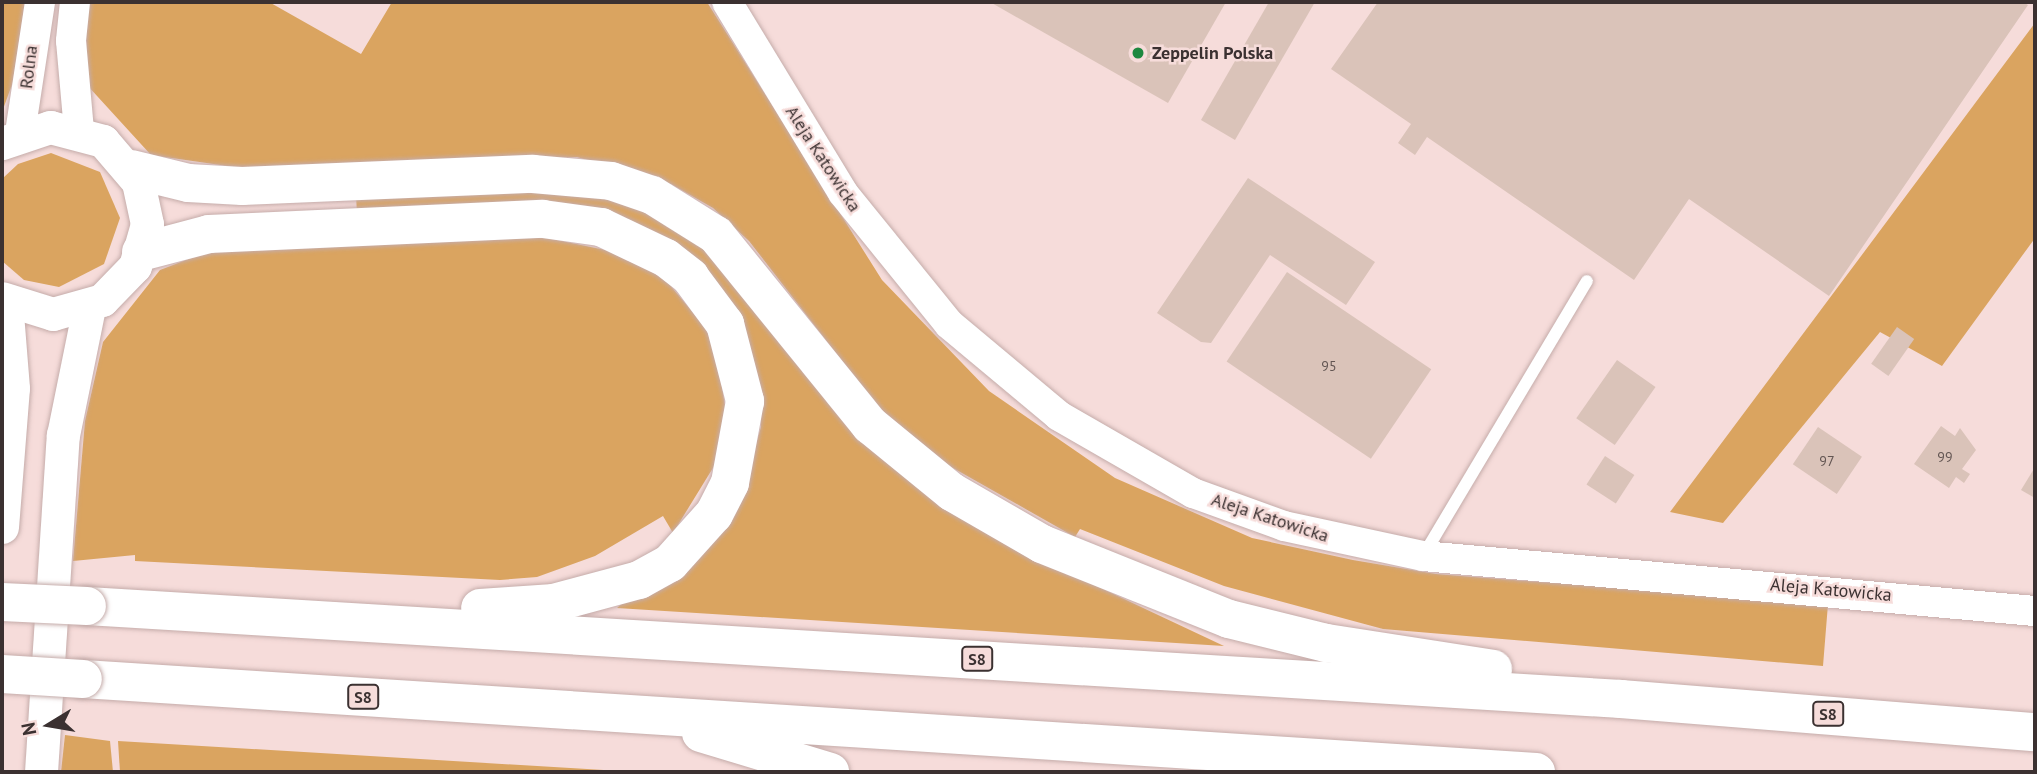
<!DOCTYPE html>
<html>
<head>
<meta charset="utf-8">
<style>
	body { margin:0 }
	#map { position:relative; width:2037px; height:774px; overflow:hidden; background:#f6dcda; font-family:"PT Sans",sans-serif }
	div>[style] { position:absolute }
	.green>* { inset:0; background:#daa460 }
	.building>* { inset:0; background:#dac3b9; transform-origin:0 0 }
	.roads { filter:drop-shadow(0 0 2px #c5acaa) drop-shadow(0 0 2px #c5acaa) }
	.service>* { height:12px; margin:-6px; padding:0 6px; transform-origin:6px; border-radius:6px; background:#fff }
	.tertiary>* { height:30px; margin:-15px; padding:0 15px; transform-origin:15px; border-radius:15px; background:#fff }
	.secondary>* { height:33px; margin:-16.5px; padding:0 16.5px; transform-origin:16.5px; border-radius:16.5px; background:#fff }
	.motorway>* { height:38px; margin:-19px; padding:0 19px; transform-origin:19px; border-radius:19px; background:#fff }
	.bridges { filter:drop-shadow(0 0 2px #c5acaa) drop-shadow(0 0 2px #c5acaa) }
	.motorway-bridge>* { height:38px; margin:-19px; padding:0 19px; transform-origin:19px; border-radius:19px; background:#fff }
	.dots>* { width:19px; height:19px; translate:-50% -50%; box-sizing:border-box; border:4px solid #f6dcda; border-radius:50% }
	span { translate:-50% -50%; white-space:nowrap; text-align:center; line-height:1.15; -webkit-text-stroke:5px #f6dcda; paint-order:stroke }
	.number-label { font-size:14px; color:#635653 }
	.number-label span { -webkit-text-stroke-width:0 }
	.shield-label span { padding:2px 5px; background:#f6dcda; border:2px solid; border-radius:5px; -webkit-text-stroke-width:0 }
	.shield-label { font-size:16px; color:#3b3131; font-weight:700 }
	.poi-label { font-size:18px; color:#3b3131; font-weight:700 }
	.left { translate:0 -50%; text-align:left }
	.street-label { font-size:18px; color:#3b3131 }
	.frame { position:absolute; inset:0; border:4px solid #3b3131; pointer-events:none }
	.north { position:absolute; left:14px; top:690px; width:70px; height:70px; -webkit-text-stroke:5px #f6dcda; paint-order:stroke; rotate:259deg; font-size:19px; font-weight:700; line-height:28px; text-align:center; color:#3b3131 }
	.north::after { content:''; display:block; margin:auto; width:24px; height:32px; background:#3b3131; clip-path:polygon(50% 0,100% 100%,50% 72%,0 100%) }
</style>
</head>
<body>
<div id="map">
	<div class="green">
		<div style="clip-path:polygon(2px 2px,25px 2px,13px 82px,2px 112px)"></div>
		<div style="clip-path:polygon(86px 2px,269px 2px,361px 54px,392px 2px,707px 2px,882px 280px,989px 391px,1115px 478px,1252px 538px,1353px 560px,1436px 574px,1828px 604px,1823px 666px,1383px 629px,1224px 586px,1080px 529px,1075px 537px,946px 464px,877px 406px,749px 241px,713px 208px,671px 184px,577px 157px,248px 169px,151px 155px,87px 85px)"></div>
		<div style="clip-path:polygon(2035px 23px,2035px 238px,1942px 366px,1880px 332px,1723px 523px,1670px 512px)"></div>
		<div style="clip-path:polygon(51px 153px,100px 172px,120px 218px,104px 264px,59px 287px,24px 280px,2px 261px,2px 179px,18px 164px)"></div>
		<div style="clip-path:polygon(553px 188px,638px 206px,698px 240px,1020px 550px,1224px 646px,617px 608px,741px 497px,761px 427px,760px 389px,740px 317px,663px 239px,357px 213px,356px 196px)"></div>
		<div style="clip-path:polygon(542px 237px,620px 253px,664px 278px,705px 327px,717px 354px,726px 413px,716px 463px,673px 533px,663px 516px,595px 556px,537px 577px,500px 580px,135px 561px,135px 555px,73px 561px,85px 421px,103px 342px,160px 270px,207px 252px)"></div>
		<div style="clip-path:polygon(65px 735px,110px 741px,113px 772px,61px 772px)"></div>
		<div style="clip-path:polygon(118px 741px,637px 772px,120px 772px)"></div>
	</div>
	<div class="building">
		<div style="clip-path:polygon(990px 2px,1226px 2px,1168px 103px)"></div>
		<div style="clip-path:polygon(1269px 2px,1315px 2px,1235px 140px,1201px 120px)"></div>
		<div style="clip-path:polygon(1378px 2px,2023px 2px,2028px 5px,1829px 296px,1689px 199px,1634px 280px,1427px 137px,1415px 155px,1398px 143px,1411px 124px,1331px 69px)"></div>
		<div style="clip-path:polygon(1248px 178px,1375px 262px,1346px 305px,1270px 255px,1211px 343px,1201px 342px,1157px 313px)"></div>
		<div style="left:1287px;top:272px;width:174px;height:108px;rotate:34deg"></div>
		<div style="left:1897px;top:327px;width:21px;height:45px;rotate:35deg"></div>
		<div style="left:1617px;top:360px;width:47px;height:71px;rotate:35deg"></div>
		<div style="clip-path:polygon(1941px 426px,1955px 436px,1960px 428px,1976px 450px,1962px 469px,1970px 474px,1964px 483px,1956px 477px,1949px 488px,1914px 464px)"></div>
		<div style="left:1818px;top:427px;width:53px;height:45px;rotate:34deg"></div>
		<div style="left:1605px;top:456px;width:35px;height:34px;rotate:33deg"></div>
		<div style="clip-path:polygon(2035px 467px,2035px 498px,2021px 490px)"></div>
	</div>
	<div class="roads">
		<div class="service">
			<div style="left:1423px;top:556px;width:320px;rotate:-59.2deg"></div>
		</div>
		<div class="tertiary">
			<div style="left:75px;top:2px;width:39px;rotate:96deg"></div>
			<div style="left:71px;top:41px;width:89px;rotate:84.9deg"></div>
			<div style="left:727px;top:2px;width:223px;rotate:58.7deg"></div>
			<div style="left:843px;top:193px;width:169px;rotate:51deg"></div>
			<div style="left:949px;top:324px;width:143px;rotate:39.9deg"></div>
			<div style="left:1059px;top:416px;width:155px;rotate:29.9deg"></div>
			<div style="left:1193px;top:493px;width:97px;rotate:19.9deg"></div>
			<div style="left:1284px;top:526px;width:142px;rotate:12.2deg"></div>
			<div style="left:1423px;top:556px;width:614px;rotate:5.14deg"></div>
			<div style="left:20px;top:133px;width:133px;rotate:-81.3deg"></div>
		</div>
		<div class="secondary">
			<div style="left:2px;top:143px;width:51px;rotate:-18.4deg"></div>
			<div style="left:50px;top:127px;width:55px;rotate:14.8deg"></div>
			<div style="left:103px;top:141px;width:54px;rotate:49.5deg"></div>
			<div style="left:138px;top:182px;width:43px;rotate:77.9deg"></div>
			<div style="left:147px;top:224px;width:44px;rotate:105.9deg"></div>
			<div style="left:135px;top:266px;width:47px;rotate:134.1deg"></div>
			<div style="left:102px;top:300px;width:51px;rotate:164.1deg"></div>
			<div style="left:53px;top:314px;width:53px;rotate:-162.6deg"></div>
			<div style="left:2px;top:527px;width:139px;rotate:-85.5deg"></div>
			<div style="left:13px;top:388px;width:87px;rotate:-94.6deg"></div>
			<div style="left:41px;top:772px;width:338px;rotate:-86.3deg"></div>
			<div style="left:63px;top:435px;width:131px;rotate:-78.5deg"></div>
		</div>
		<div class="motorway">
			<div style="left:131px;top:169px;width:59px;rotate:13.8deg"></div>
			<div style="left:188px;top:183px;width:54px;rotate:3.2deg"></div>
			<div style="left:242px;top:186px;width:291px;rotate:-2.4deg"></div>
			<div style="left:533px;top:174px;width:78px;rotate:5.1deg"></div>
			<div style="left:611px;top:181px;width:43px;rotate:18.9deg"></div>
			<div style="left:652px;top:195px;width:75px;rotate:32deg"></div>
			<div style="left:716px;top:235px;width:245px;rotate:51deg"></div>
			<div style="left:870px;top:425px;width:106px;rotate:39.3deg"></div>
			<div style="left:952px;top:492px;width:104px;rotate:30deg"></div>
			<div style="left:1042px;top:544px;width:201px;rotate:21.9deg"></div>
			<div style="left:1229px;top:619px;width:100px;rotate:13.9deg"></div>
			<div style="left:1326px;top:643px;width:169px;rotate:8.8deg"></div>
			<div style="left:141px;top:252px;width:70px;rotate:-14.8deg"></div>
			<div style="left:209px;top:234px;width:334px;rotate:-2.6deg"></div>
			<div style="left:543px;top:219px;width:59px;rotate:7.9deg"></div>
			<div style="left:601px;top:227px;width:72px;rotate:25.5deg"></div>
			<div style="left:666px;top:258px;width:31px;rotate:38deg"></div>
			<div style="left:690px;top:277px;width:59px;rotate:53.3deg"></div>
			<div style="left:725px;top:324px;width:80px;rotate:75.4deg"></div>
			<div style="left:745px;top:401px;width:83px;rotate:100.4deg"></div>
			<div style="left:730px;top:483px;width:35px;rotate:117deg"></div>
			<div style="left:714px;top:514px;width:66px;rotate:131.9deg"></div>
			<div style="left:670px;top:563px;width:35px;rotate:151deg"></div>
			<div style="left:639px;top:580px;width:88px;rotate:164.9deg"></div>
			<div style="left:554px;top:603px;width:74px;rotate:176.1deg"></div>
			<div style="left:87px;top:606px;width:1537px;rotate:3.47deg"></div>
			<div style="left:1621px;top:699px;width:415px;rotate:4.6deg"></div>
			<div style="left:83px;top:679px;width:1456px;rotate:3.66deg"></div>
			<div style="left:701px;top:733px;width:135px;rotate:16.8deg"></div>
		</div>
	</div>
	<div class="bridges">
		<div class="motorway-bridge">
			<div style="left:2px;top:602px;width:85px;rotate:2.7deg"></div>
			<div style="left:2px;top:674px;width:81px;rotate:3.5deg"></div>
		</div>
	</div>
	<div class="dots">
		<div style="left:1138px;top:53px;background:#1d883f"></div>
	</div>
	<div class="number-label">
		<span style="left:1329px;top:366px">95</span>
		<span style="left:1945px;top:457px">99</span>
		<span style="left:1827px;top:461px">97</span>
	</div>
	<div class="shield-label">
		<span style="left:977px;top:659px">S8</span>
		<span style="left:363px;top:697px">S8</span>
		<span style="left:1828px;top:714px">S8</span>
	</div>
	<div class="poi-label">
		<span class="left" style="left:1152px;top:53px">Zeppelin Polska</span>
	</div>
	<div class="street-label">
		<span style="left:29px;top:67px;rotate:-83deg">Rolna</span>
		<span style="left:823px;top:159px;rotate:57deg">Aleja Katowicka</span>
		<span style="left:1270px;top:518px;rotate:18deg">Aleja Katowicka</span>
		<span style="left:1831px;top:590px;rotate:5deg">Aleja Katowicka</span>
	</div>
	<div class="frame"></div>
	<div class="north">N</div>
</div>
</body>
</html>
